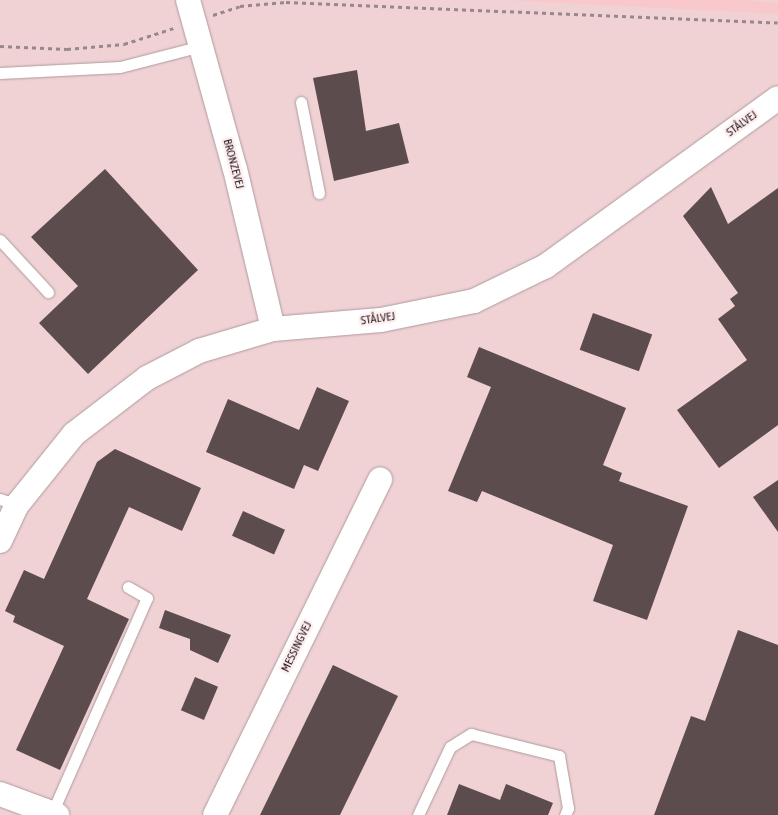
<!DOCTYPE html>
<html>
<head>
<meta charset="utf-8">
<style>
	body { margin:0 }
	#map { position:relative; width:778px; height:815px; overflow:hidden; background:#f4e0e2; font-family:"Asap Condensed",sans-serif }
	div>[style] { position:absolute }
	.built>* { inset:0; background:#f0d2d5; transform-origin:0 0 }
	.green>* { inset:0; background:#f8c8cd }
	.building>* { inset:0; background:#5d4c4e; transform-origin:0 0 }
	.path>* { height:3px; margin-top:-1.5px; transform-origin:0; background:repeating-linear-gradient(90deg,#97898b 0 4px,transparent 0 8px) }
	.roads { filter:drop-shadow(0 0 1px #ae9a9c) drop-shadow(0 0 1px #ae9a9c) }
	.service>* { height:11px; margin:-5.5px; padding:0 5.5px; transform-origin:5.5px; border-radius:5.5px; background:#fff }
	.minor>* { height:24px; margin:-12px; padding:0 12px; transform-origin:12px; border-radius:12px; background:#fff }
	span { translate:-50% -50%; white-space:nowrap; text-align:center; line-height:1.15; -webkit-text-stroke:5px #ffeef0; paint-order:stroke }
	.street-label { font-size:12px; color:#231c1d }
</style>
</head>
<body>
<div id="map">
	<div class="built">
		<div style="left:0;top:0;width:778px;height:815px"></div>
	</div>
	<div class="green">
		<div style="clip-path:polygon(501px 0,746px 0,778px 3px,778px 14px)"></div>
	</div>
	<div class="building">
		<div style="clip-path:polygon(357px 70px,366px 131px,399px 123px,409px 163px,334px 181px,313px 78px)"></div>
		<div style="clip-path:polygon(105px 169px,198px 270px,88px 374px,39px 323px,78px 286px,31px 237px)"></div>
		<div style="clip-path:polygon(711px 187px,728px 224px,778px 188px,778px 425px,719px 468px,677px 410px,747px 360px,718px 319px,735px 306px,730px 299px,738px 293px,683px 216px)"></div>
		<div style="left:593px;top:313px;width:63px;height:39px;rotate:20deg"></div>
		<div style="clip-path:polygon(479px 347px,626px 408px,603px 465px,622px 473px,619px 481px,688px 506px,647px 620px,593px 601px,613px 545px,482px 491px,477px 502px,448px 491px,491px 387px,467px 377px)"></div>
		<div style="clip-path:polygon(317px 387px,349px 401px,318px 471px,304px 465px,294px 489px,206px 452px,228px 399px,299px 430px)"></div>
		<div style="clip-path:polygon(115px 449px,201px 488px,182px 531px,129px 507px,87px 599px,129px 619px,60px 770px,16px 750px,64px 646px,13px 622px,15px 616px,5px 611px,24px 570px,44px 579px,97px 462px)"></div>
		<div style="clip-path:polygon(778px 480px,778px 532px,753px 497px)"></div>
		<div style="left:243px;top:511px;width:46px;height:27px;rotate:24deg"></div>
		<div style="clip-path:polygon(165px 610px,231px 635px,218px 663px,190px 650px,190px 639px,159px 628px)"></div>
		<div style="clip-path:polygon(738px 630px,778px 645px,778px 815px,654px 815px,691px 716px,705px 721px)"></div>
		<div style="clip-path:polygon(333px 665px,398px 696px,340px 815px,260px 815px)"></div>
		<div style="left:195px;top:677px;width:25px;height:36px;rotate:23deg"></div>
		<div style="clip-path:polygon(459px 784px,500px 800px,506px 784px,553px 803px,548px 815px,447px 815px)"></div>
	</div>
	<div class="path">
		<div style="left:213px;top:15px;width:28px;rotate:-18deg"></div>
		<div style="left:240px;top:6px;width:46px;rotate:-5deg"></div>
		<div style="left:286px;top:2px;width:492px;rotate:2.4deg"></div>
		<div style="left:0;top:46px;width:67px;rotate:2.6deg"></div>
		<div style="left:67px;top:49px;width:57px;rotate:-5deg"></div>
		<div style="left:124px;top:44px;width:52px;rotate:-17.7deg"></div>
	</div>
	<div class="roads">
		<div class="service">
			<div style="left:0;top:73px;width:120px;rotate:-2.9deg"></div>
			<div style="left:120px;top:67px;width:84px;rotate:-14.5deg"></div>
			<div style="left:301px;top:102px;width:93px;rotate:78.8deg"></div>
			<div style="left:0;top:240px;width:71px;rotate:47.3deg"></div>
			<div style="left:0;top:499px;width:18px;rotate:19deg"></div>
			<div style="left:52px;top:813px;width:235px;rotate:-66.2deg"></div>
			<div style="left:147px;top:598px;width:22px;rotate:-150deg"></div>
			<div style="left:418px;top:815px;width:75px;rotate:-64.8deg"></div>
			<div style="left:450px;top:747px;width:25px;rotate:-32deg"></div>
			<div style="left:471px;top:734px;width:91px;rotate:14deg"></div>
			<div style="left:559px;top:756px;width:53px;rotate:80.2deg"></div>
			<div style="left:568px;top:808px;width:8px;rotate:113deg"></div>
		</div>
		<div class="minor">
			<div style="left:188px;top:0;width:175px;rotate:74.5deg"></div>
			<div style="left:235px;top:169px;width:164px;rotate:76.6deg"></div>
			<div style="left:0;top:541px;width:40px;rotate:-65deg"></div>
			<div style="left:17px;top:505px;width:91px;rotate:-51.2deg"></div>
			<div style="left:74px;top:434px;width:92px;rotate:-37.5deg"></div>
			<div style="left:147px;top:378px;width:59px;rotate:-27.4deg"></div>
			<div style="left:199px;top:351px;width:77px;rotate:-16.6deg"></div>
			<div style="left:273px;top:329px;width:108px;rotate:-4.8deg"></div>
			<div style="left:381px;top:320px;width:95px;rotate:-11.5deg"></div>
			<div style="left:474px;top:301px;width:80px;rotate:-25.9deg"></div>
			<div style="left:546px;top:266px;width:286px;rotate:-35.9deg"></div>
			<div style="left:0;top:794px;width:61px;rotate:20.2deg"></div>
			<div style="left:215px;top:815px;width:374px;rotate:-63.8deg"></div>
		</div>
	</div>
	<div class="street-label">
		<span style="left:742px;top:124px;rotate:-36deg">STÅLVEJ</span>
		<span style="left:233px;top:164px;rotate:75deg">BRONZEVEJ</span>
		<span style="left:378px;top:319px;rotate:-8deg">STÅLVEJ</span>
		<span style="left:297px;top:647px;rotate:-64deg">MESSINGVEJ</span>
	</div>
</div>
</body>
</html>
